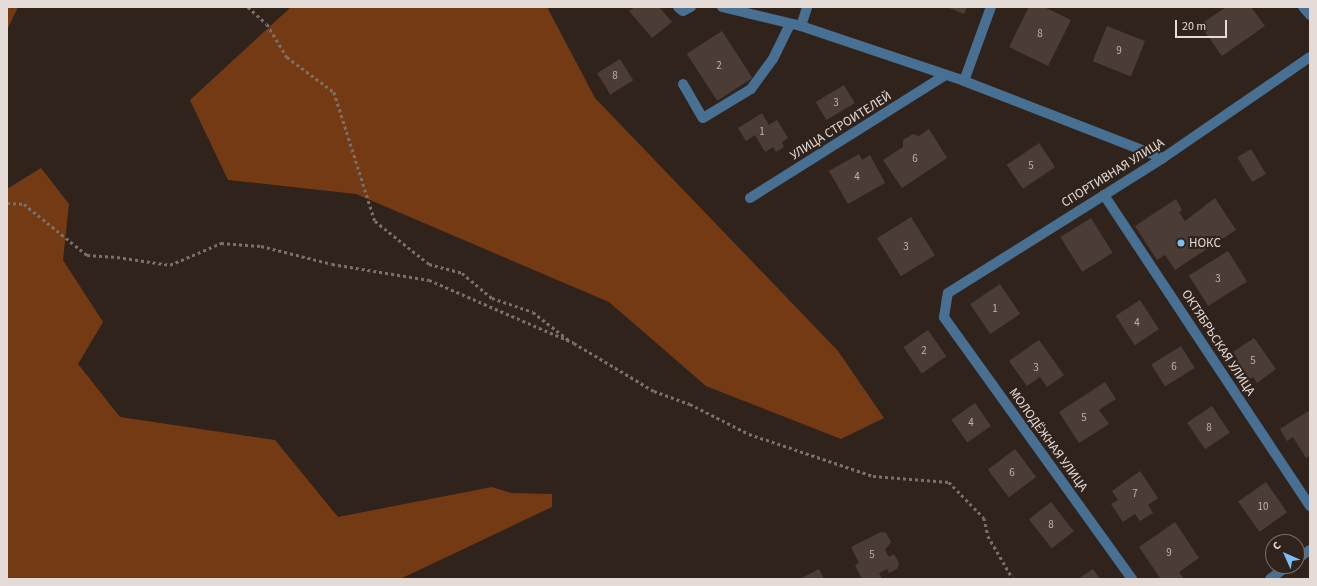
<!DOCTYPE html>
<html>
<head>
<meta charset="utf-8">
<style>
	body { margin:0 }
	#map { position:relative; width:1317px; height:586px; overflow:hidden; background:#30231c; font-family:"Source Sans 3",sans-serif }
	div>[style] { position:absolute }
	.forest>* { inset:0; background:#743a14 }
	.building>* { inset:0; background:#4b3d36; transform-origin:0 0 }
	.path>* { height:2.5px; margin-top:-1.25px; transform-origin:0; background:repeating-linear-gradient(90deg,#7a6f69 0 3px,transparent 0 6px) }
	.minor>* { height:10px; margin:-5px; padding:0 5px; transform-origin:5px; border-radius:5px; background:#487092 }
	.dots>* { width:11px; height:11px; translate:-50% -50%; box-sizing:border-box; border:2px solid #30231c; border-radius:50% }
	span { translate:-50% -50%; white-space:nowrap; text-align:center; line-height:1.15; -webkit-text-stroke:4px #30231c; paint-order:stroke }
	.number-label { font-size:11px; color:#beb4af }
	.number-label span { -webkit-text-stroke-width:0 }
	.street-label { font-size:13px; color:#e4dbd7 }
	.poi-label { font-size:13px; color:#e4dbd7 }
	.left { translate:0 -50%; text-align:left }
	.frame { position:absolute; inset:0; border:8px solid #e4dbd7; pointer-events:none }
	.north { position:absolute; left:1265px; top:534px; width:40px; height:40px; box-sizing:border-box; background:#30231c; border:1px solid #786d67; border-radius:50%; rotate:315deg; font-size:11px; font-weight:700; line-height:16px; text-align:center; color:#e4dbd7 }
	.north::after { content:''; display:block; margin:auto; width:14px; height:18px; background:#7abff8; clip-path:polygon(50% 0,100% 100%,50% 72%,0 100%) }
	.scale { position:absolute; left:1175px; top:20px; width:52px; height:18px; box-sizing:border-box; border:2px solid #e4dbd7; border-top:0; padding-left:5px; font-size:12px; line-height:14px; white-space:nowrap; color:#e4dbd7; -webkit-text-stroke:3px #30231c; paint-order:stroke }
</style>
</head>
<body>
<div id="map">
	<div class="forest">
		<div style="clip-path:polygon(7px 7px,18px 7px,7px 30px)"></div>
		<div style="clip-path:polygon(291px 7px,547px 7px,595px 98px,838px 351px,884px 418px,841px 439px,706px 386px,609px 302px,356px 194px,228px 180px,190px 100px)"></div>
		<div style="clip-path:polygon(41px 168px,69px 204px,63px 260px,103px 322px,78px 364px,120px 417px,275px 440px,338px 517px,492px 487px,511px 493px,552px 494px,552px 507px,400px 579px,7px 579px,7px 189px)"></div>
	</div>
	<div class="building">
		<div style="clip-path:polygon(635px 7px,659px 7px,672px 22px,652px 38px,629px 11px)"></div>
		<div style="clip-path:polygon(947px 7px,967px 7px,964px 14px)"></div>
		<div style="clip-path:polygon(1029px 7px,1044px 7px,1071px 20px,1048px 66px,1009px 47px)"></div>
		<div style="clip-path:polygon(1226px 7px,1251px 7px,1265px 26px,1222px 56px,1200px 25px)"></div>
		<div style="left:1107px;top:26px;width:41px;height:38px;rotate:22deg"></div>
		<div style="left:722px;top:31px;width:56px;height:42px;rotate:57deg"></div>
		<div style="left:620px;top:59px;width:25px;height:27px;rotate:58deg"></div>
		<div style="left:844px;top:85px;width:21px;height:33px;rotate:59deg"></div>
		<div style="clip-path:polygon(762px 113px,769px 125px,777px 120px,788px 138px,782px 142px,784px 147px,776px 152px,773px 147px,765px 152px,755px 135px,746px 141px,738px 128px)"></div>
		<div style="clip-path:polygon(929px 129px,947px 158px,902px 188px,883px 160px,903px 147px,903px 140px,913px 134px,919px 136px)"></div>
		<div style="left:1039px;top:143px;width:29px;height:39px;rotate:56deg"></div>
		<div style="left:1251px;top:149px;width:29px;height:16px;rotate:59deg"></div>
		<div style="clip-path:polygon(859px 154px,862px 160px,870px 155px,885px 183px,848px 204px,829px 171px)"></div>
		<div style="clip-path:polygon(1215px 198px,1236px 230px,1175px 270px,1165px 255px,1157px 260px,1135px 226px,1176px 199px,1182px 210px,1179px 212px,1185px 221px)"></div>
		<div style="left:911px;top:217px;width:45px;height:40px;rotate:58deg"></div>
		<div style="left:1091px;top:218px;width:41px;height:36px;rotate:58deg"></div>
		<div style="left:1228px;top:251px;width:36px;height:46px;rotate:58deg"></div>
		<div style="left:1000px;top:284px;width:36px;height:36px;rotate:56deg"></div>
		<div style="left:1140px;top:300px;width:35px;height:29px;rotate:57deg"></div>
		<div style="left:928px;top:330px;width:32px;height:30px;rotate:55deg"></div>
		<div style="clip-path:polygon(1254px 338px,1276px 369px,1257px 383px,1253px 377px,1247px 381px,1234px 362px,1238px 359px,1233px 352px)"></div>
		<div style="clip-path:polygon(1039px 340px,1064px 375px,1047px 387px,1040px 377px,1027px 386px,1009px 361px)"></div>
		<div style="left:1181px;top:346px;width:26px;height:35px;rotate:58deg"></div>
		<div style="clip-path:polygon(1105px 382px,1116px 399px,1099px 410px,1109px 424px,1079px 443px,1059px 412px)"></div>
		<div style="left:975px;top:403px;width:28px;height:29px;rotate:55deg"></div>
		<div style="left:1212px;top:406px;width:32px;height:30px;rotate:56deg"></div>
		<div style="clip-path:polygon(1310px 410px,1310px 455px,1306px 458px,1293px 437px,1287px 441px,1280px 429px)"></div>
		<div style="left:1015px;top:449px;width:35px;height:34px;rotate:53deg"></div>
		<div style="clip-path:polygon(1140px 471px,1158px 498px,1148px 505px,1153px 513px,1140px 521px,1135px 514px,1123px 522px,1111px 504px,1118px 500px,1112px 491px)"></div>
		<div style="left:1266px;top:482px;width:37px;height:34px;rotate:55deg"></div>
		<div style="left:1051px;top:502px;width:37px;height:28px;rotate:52deg"></div>
		<div style="clip-path:polygon(1175px 522px,1199px 558px,1179px 572px,1184px 579px,1158px 579px,1160px 578px,1139px 547px)"></div>
		<div style="clip-path:polygon(881px 532px,886px 533px,891px 542px,885px 550px,889px 557px,894px 554px,899px 563px,897px 569px,889px 573px,887px 569px,879px 573px,882px 579px,862px 579px,855px 565px,859px 563px,851px 547px)"></div>
		<div style="clip-path:polygon(819px 569px,824px 579px,800px 579px)"></div>
		<div style="clip-path:polygon(1093px 569px,1100px 579px,1078px 579px)"></div>
	</div>
	<div class="path">
		<div style="left:248px;top:7px;width:25px;rotate:42deg"></div>
		<div style="left:267px;top:24px;width:39px;rotate:59deg"></div>
		<div style="left:287px;top:57px;width:59px;rotate:36.7deg"></div>
		<div style="left:334px;top:92px;width:135px;rotate:72.4deg"></div>
		<div style="left:375px;top:221px;width:69px;rotate:38.5deg"></div>
		<div style="left:429px;top:264px;width:34px;rotate:15deg"></div>
		<div style="left:462px;top:273px;width:39px;rotate:40deg"></div>
		<div style="left:492px;top:298px;width:43px;rotate:18.9deg"></div>
		<div style="left:533px;top:312px;width:47px;rotate:38.1deg"></div>
		<div style="left:7px;top:203px;width:17px;rotate:3deg"></div>
		<div style="left:24px;top:204px;width:81px;rotate:39deg"></div>
		<div style="left:87px;top:255px;width:30px;rotate:4deg"></div>
		<div style="left:117px;top:257px;width:54px;rotate:8.6deg"></div>
		<div style="left:170px;top:265px;width:56px;rotate:-23.3deg"></div>
		<div style="left:221px;top:243px;width:40px;rotate:4.3deg"></div>
		<div style="left:261px;top:246px;width:73px;rotate:14.2deg"></div>
		<div style="left:332px;top:264px;width:98px;rotate:9.4deg"></div>
		<div style="left:429px;top:280px;width:158px;rotate:23.5deg"></div>
		<div style="left:574px;top:343px;width:93px;rotate:31deg"></div>
		<div style="left:654px;top:391px;width:38px;rotate:20deg"></div>
		<div style="left:690px;top:404px;width:66px;rotate:27deg"></div>
		<div style="left:749px;top:434px;width:131px;rotate:18.7deg"></div>
		<div style="left:873px;top:476px;width:76px;rotate:4.5deg"></div>
		<div style="left:949px;top:482px;width:50px;rotate:45.8deg"></div>
		<div style="left:984px;top:518px;width:18px;rotate:77deg"></div>
		<div style="left:988px;top:536px;width:50px;rotate:59.8deg"></div>
	</div>
	<div class="minor">
		<div style="left:678px;top:7px;width:6px;rotate:39deg"></div>
		<div style="left:683px;top:11px;width:9px;rotate:-27deg"></div>
		<div style="left:722px;top:7px;width:81px;rotate:13.5deg"></div>
		<div style="left:801px;top:26px;width:172px;rotate:18.6deg"></div>
		<div style="left:964px;top:81px;width:213px;rotate:21.2deg"></div>
		<div style="left:1303px;top:7px;width:11px;rotate:49deg"></div>
		<div style="left:801px;top:26px;width:20px;rotate:-72deg"></div>
		<div style="left:964px;top:81px;width:79px;rotate:-70deg"></div>
		<div style="left:683px;top:84px;width:39px;rotate:60deg"></div>
		<div style="left:703px;top:118px;width:56px;rotate:-31.1deg"></div>
		<div style="left:751px;top:89px;width:37px;rotate:-54deg"></div>
		<div style="left:773px;top:59px;width:39px;rotate:-64deg"></div>
		<div style="left:1104px;top:195px;width:373px;rotate:56.5deg"></div>
		<div style="left:750px;top:198px;width:231px;rotate:-32.2deg"></div>
		<div style="left:1297px;top:559px;width:16px;rotate:-35deg"></div>
		<div style="left:1132px;top:579px;width:322px;rotate:-125.7deg"></div>
		<div style="left:944px;top:317px;width:24px;rotate:-81deg"></div>
		<div style="left:948px;top:293px;width:254px;rotate:-32.1deg"></div>
		<div style="left:1163px;top:158px;width:178px;rotate:-34.5deg"></div>
		<div style="left:1270px;top:579px;width:22px;rotate:-36deg"></div>
	</div>
	<div class="dots">
		<div style="left:1181px;top:243px;background:#7abff8"></div>
	</div>
	<div class="number-label">
		<span style="left:1040px;top:34px">8</span>
		<span style="left:1119px;top:51px">9</span>
		<span style="left:719px;top:66px">2</span>
		<span style="left:615px;top:76px">8</span>
		<span style="left:836px;top:103px">3</span>
		<span style="left:762px;top:132px">1</span>
		<span style="left:915px;top:159px">6</span>
		<span style="left:1031px;top:166px">5</span>
		<span style="left:857px;top:177px">4</span>
		<span style="left:906px;top:247px">3</span>
		<span style="left:1218px;top:279px">3</span>
		<span style="left:995px;top:309px">1</span>
		<span style="left:1137px;top:323px">4</span>
		<span style="left:924px;top:351px">2</span>
		<span style="left:1253px;top:361px">5</span>
		<span style="left:1174px;top:367px">6</span>
		<span style="left:1036px;top:368px">3</span>
		<span style="left:1084px;top:418px">5</span>
		<span style="left:971px;top:423px">4</span>
		<span style="left:1209px;top:428px">8</span>
		<span style="left:1012px;top:473px">6</span>
		<span style="left:1135px;top:494px">7</span>
		<span style="left:1263px;top:507px">10</span>
		<span style="left:1051px;top:525px">8</span>
		<span style="left:1169px;top:553px">9</span>
		<span style="left:872px;top:555px">5</span>
	</div>
	<div class="street-label">
		<span style="left:841px;top:126px;rotate:-32deg">УЛИЦА СТРОИТЕЛЕЙ</span>
		<span style="left:1113px;top:173px;rotate:-32deg">СПОРТИВНАЯ УЛИЦА</span>
		<span style="left:1218px;top:343px;rotate:57deg">ОКТЯБРЬСКАЯ УЛИЦА</span>
		<span style="left:1048px;top:440px;rotate:54deg">МОЛОДЁЖНАЯ УЛИЦА</span>
	</div>
	<div class="poi-label">
		<span class="left" style="left:1189px;top:243px">НОКС</span>
	</div>
	<div class="frame"></div>
	<div class="north">С</div>
	<div class="scale">20 m</div>
</div>
</body>
</html>
